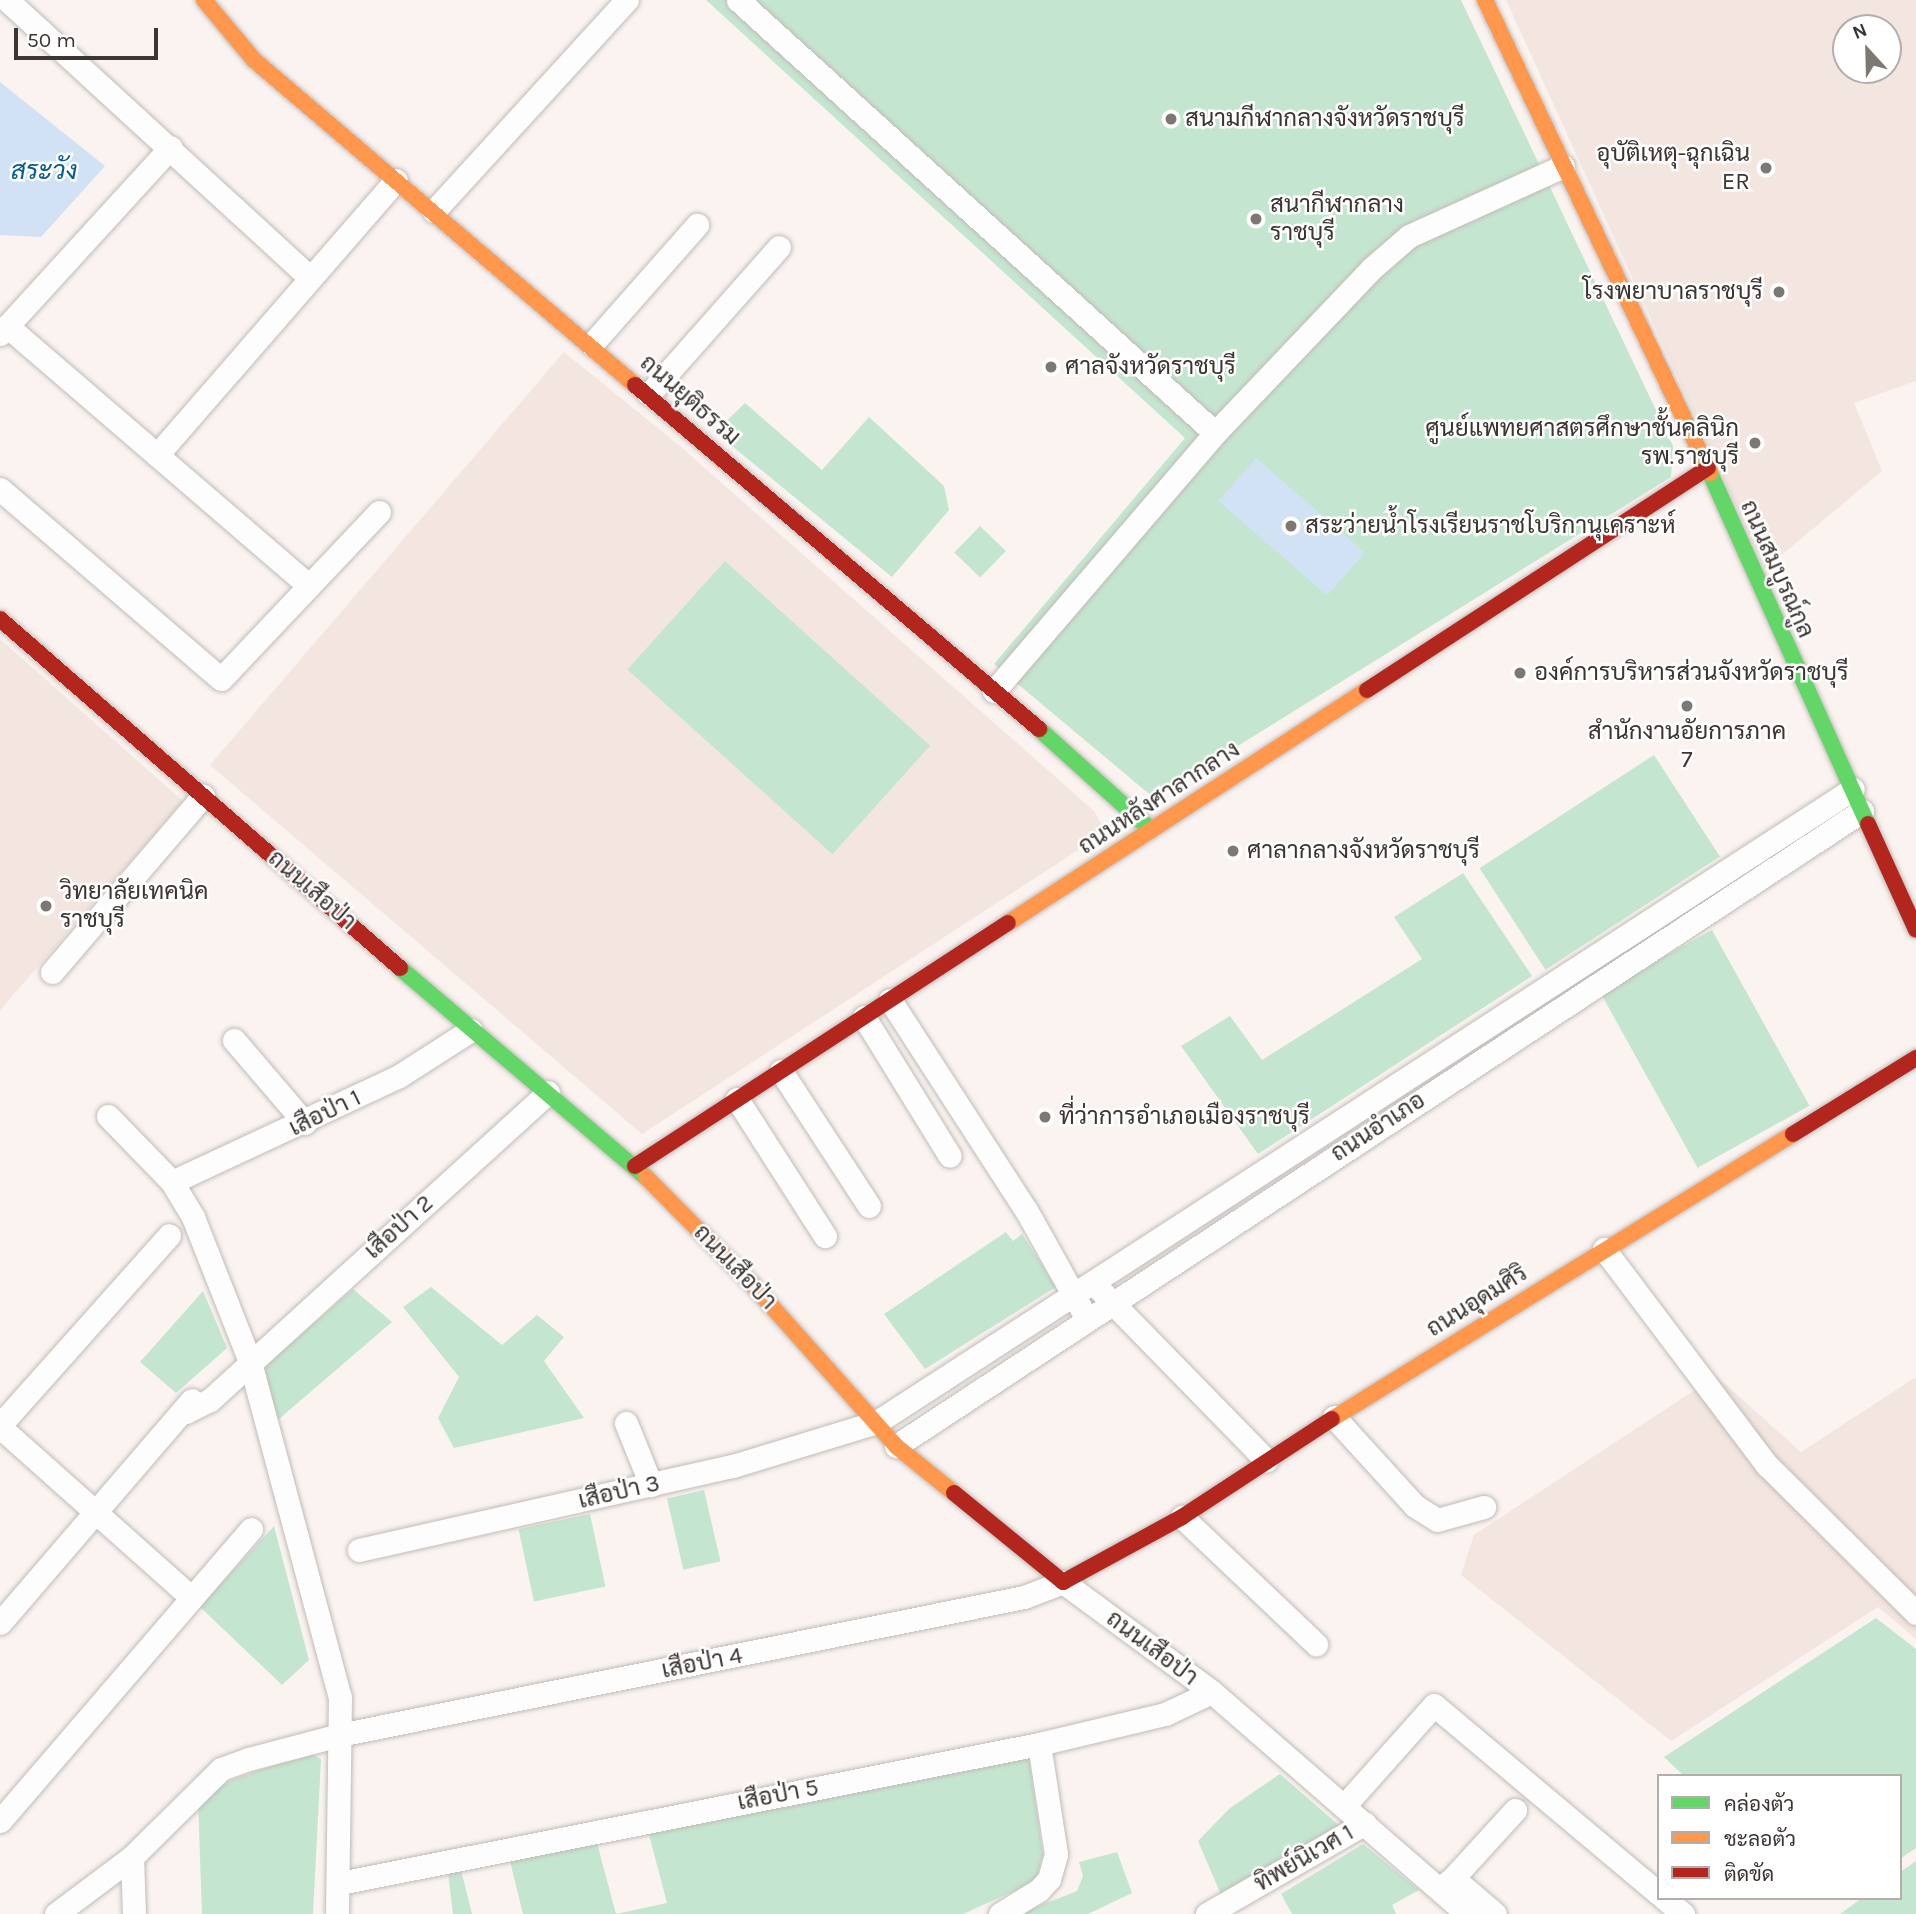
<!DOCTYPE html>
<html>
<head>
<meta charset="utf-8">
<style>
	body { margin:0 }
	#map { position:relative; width:1916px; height:1914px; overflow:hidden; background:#faf3f0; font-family:Karla,Sarabun,sans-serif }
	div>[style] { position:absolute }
	.built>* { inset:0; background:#f3e5df }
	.green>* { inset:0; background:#c4e6d0; transform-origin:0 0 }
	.water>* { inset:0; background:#d1e2f4; transform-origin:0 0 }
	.roads { filter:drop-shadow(0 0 2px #c1bbb8) drop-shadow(0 0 2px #c1bbb8) }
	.street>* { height:23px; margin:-11.5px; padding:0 11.5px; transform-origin:11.5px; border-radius:11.5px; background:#fefdfd }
	.fast>* { height:16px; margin:-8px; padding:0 8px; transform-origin:8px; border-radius:8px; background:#63d668 }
	.slow>* { height:16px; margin:-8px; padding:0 8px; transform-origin:8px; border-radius:8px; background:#ff974d }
	.jam>* { height:16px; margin:-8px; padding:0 8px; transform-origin:8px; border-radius:8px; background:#b3261e }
	.dots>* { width:19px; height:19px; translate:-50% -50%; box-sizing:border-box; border:4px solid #fff; border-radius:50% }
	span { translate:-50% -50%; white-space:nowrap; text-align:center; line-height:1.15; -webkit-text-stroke:5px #fff; paint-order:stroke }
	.poi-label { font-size:24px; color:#3c3532 }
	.left { translate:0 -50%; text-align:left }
	.right { translate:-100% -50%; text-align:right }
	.street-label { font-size:24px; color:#3c3532 }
	.water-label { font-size:26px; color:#095b96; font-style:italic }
	.legend { position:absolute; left:1657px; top:1774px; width:245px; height:126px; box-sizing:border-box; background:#fff; border:2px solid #b1aead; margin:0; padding:9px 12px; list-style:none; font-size:21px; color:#3c3532 }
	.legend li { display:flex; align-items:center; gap:14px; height:35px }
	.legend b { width:35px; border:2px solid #b1aead }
	.north { position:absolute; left:1832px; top:14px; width:70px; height:70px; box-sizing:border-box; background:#fff; border:2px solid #b1aead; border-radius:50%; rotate:338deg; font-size:19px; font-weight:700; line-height:28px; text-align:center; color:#3c3532 }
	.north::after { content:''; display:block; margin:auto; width:24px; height:32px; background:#7e7874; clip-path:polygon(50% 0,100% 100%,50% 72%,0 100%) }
	.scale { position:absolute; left:14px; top:28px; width:144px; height:32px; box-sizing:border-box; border:4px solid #3c3532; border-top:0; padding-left:9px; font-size:21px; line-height:24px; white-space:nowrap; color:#3c3532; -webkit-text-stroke:5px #fff; paint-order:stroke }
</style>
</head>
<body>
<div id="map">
	<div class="built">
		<div style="clip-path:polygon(evenodd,1506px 0,1916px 0,1916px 381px,1854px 403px,1882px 471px,1765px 569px,1506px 0,1846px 28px,1888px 28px,1888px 70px,1846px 70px,1846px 28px)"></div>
		<div style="clip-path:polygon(564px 352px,681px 447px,1094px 811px,1102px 825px,1098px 837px,642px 1134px,210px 765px)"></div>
		<div style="clip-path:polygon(0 639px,183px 801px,0 1010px)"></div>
		<div style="clip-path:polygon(1716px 1376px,1801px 1452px,1916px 1377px,1916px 1639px,1878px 1607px,1671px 1741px,1461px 1575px,1474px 1535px)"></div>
	</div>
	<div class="green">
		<div style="clip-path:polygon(706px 0,1461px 0,1673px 446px,1671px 477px,1154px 798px,994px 664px,1185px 438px)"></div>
		<div style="clip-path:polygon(745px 403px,822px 470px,869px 417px,944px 486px,949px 510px,892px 577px,715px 432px)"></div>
		<div style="left:980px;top:526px;width:36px;height:37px;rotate:44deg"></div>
		<div style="left:725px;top:561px;width:276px;height:146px;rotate:42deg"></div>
		<div style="left:1654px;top:755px;width:121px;height:208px;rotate:57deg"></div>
		<div style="clip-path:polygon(1463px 873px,1532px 976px,1258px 1154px,1181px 1046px,1230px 1016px,1262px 1060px,1422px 959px,1394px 917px)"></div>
		<div style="left:1712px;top:930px;width:201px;height:128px;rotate:61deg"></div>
		<div style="clip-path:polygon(1006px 1232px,1013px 1241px,1022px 1234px,1056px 1287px,925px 1369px,884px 1314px)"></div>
		<div style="clip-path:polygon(431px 1287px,502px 1345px,537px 1315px,564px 1337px,544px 1361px,584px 1418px,454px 1448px,438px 1418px,459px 1377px,403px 1307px)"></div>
		<div style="clip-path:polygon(353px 1289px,392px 1322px,272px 1425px,265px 1366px)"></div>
		<div style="clip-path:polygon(203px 1291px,227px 1348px,176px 1393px,140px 1362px)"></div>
		<div style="left:704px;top:1490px;width:73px;height:38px;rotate:77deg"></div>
		<div style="left:590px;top:1514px;width:74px;height:73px;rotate:78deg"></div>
		<div style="clip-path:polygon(274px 1526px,309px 1660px,282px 1685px,200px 1607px)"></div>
		<div style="clip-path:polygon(1876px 1618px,1916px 1649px,1916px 1848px,1900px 1859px,1900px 1776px,1684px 1776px,1664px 1757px)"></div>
		<div style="clip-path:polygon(309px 1753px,321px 1759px,313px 1914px,202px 1914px,198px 1799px,232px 1780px)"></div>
		<div style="clip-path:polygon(1029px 1758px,1043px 1855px,1036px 1881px,963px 1914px,523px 1914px,510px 1861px,597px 1843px,616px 1914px,667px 1903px,648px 1831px)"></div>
		<div style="clip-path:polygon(1280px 1774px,1343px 1829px,1222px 1897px,1198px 1841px,1230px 1808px)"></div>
		<div style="clip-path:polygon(1363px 1844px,1419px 1890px,1392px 1905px,1396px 1914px,1292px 1914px,1281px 1894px)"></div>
		<div style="clip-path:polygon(1117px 1852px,1132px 1893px,1088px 1914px,1018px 1914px,1077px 1891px,1083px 1876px,1079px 1862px)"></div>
		<div style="clip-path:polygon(1916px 1861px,1916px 1914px,1840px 1914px,1862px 1898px,1900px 1898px,1900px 1872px)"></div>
		<div style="clip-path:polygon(461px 1870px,472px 1914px,453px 1914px,448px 1873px)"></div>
	</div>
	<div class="water">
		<div style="clip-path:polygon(0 82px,105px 166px,41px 237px,0 235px)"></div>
		<div style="left:1256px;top:458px;width:144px;height:57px;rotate:41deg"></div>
	</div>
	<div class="roads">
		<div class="street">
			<div style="left:7px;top:0;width:411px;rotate:42.5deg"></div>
			<div style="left:738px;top:0;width:644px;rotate:42.23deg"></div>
			<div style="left:434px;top:211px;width:286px;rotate:-47.6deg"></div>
			<div style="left:7px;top:326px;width:396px;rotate:40.7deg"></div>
			<div style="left:0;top:334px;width:253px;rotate:-47.6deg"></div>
			<div style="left:592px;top:344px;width:159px;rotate:-48.6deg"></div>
			<div style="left:649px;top:394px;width:196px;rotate:-48.5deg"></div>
			<div style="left:157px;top:455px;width:364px;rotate:-49deg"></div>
			<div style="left:0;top:489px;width:291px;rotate:40.7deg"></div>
			<div style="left:221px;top:679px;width:230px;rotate:-46.6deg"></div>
			<div style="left:994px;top:691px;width:340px;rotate:-49.4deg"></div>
			<div style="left:1215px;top:433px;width:226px;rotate:-46.4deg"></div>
			<div style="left:1371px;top:269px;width:50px;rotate:-41deg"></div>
			<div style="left:1409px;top:236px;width:169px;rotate:-24.4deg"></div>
			<div style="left:52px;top:972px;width:232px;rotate:-49.4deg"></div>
			<div style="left:890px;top:1000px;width:250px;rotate:57.1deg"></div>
			<div style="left:1026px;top:1210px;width:115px;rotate:60.8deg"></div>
			<div style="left:864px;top:1017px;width:163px;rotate:58.3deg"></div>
			<div style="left:234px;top:1040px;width:109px;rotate:49.5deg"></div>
			<div style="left:781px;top:1071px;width:161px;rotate:56.9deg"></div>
			<div style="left:737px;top:1099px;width:163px;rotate:57.3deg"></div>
			<div style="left:108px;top:1116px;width:92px;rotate:45.9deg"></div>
			<div style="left:172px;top:1182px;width:41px;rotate:59deg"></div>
			<div style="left:193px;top:1217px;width:156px;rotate:68.5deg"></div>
			<div style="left:250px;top:1362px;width:347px;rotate:75deg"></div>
			<div style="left:340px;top:1697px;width:217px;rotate:90.8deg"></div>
			<div style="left:172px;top:1182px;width:251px;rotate:-25deg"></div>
			<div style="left:399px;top:1076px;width:85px;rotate:-32.6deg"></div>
			<div style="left:1604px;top:1249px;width:271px;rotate:53deg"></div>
			<div style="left:1767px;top:1465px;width:210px;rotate:44.8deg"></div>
			<div style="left:1100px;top:1290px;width:238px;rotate:45.7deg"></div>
			<div style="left:186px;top:1412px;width:27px;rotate:-27deg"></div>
			<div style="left:210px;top:1400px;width:457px;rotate:-42.3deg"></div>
			<div style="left:1334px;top:1417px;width:120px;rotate:47.7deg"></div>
			<div style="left:1415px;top:1506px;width:26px;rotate:32deg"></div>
			<div style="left:1437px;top:1520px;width:49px;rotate:-15.5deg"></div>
			<div style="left:626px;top:1423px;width:67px;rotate:68deg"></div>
			<div style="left:0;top:1425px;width:254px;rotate:-48.3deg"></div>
			<div style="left:0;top:1427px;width:257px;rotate:41.7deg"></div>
			<div style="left:896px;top:1446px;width:1156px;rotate:-33.32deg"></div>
			<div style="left:1182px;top:1517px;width:185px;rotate:43.5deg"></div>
			<div style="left:359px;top:1550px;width:383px;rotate:-12.7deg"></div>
			<div style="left:733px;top:1466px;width:151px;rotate:-17deg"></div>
			<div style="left:877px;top:1422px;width:1163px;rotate:-32.97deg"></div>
			<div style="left:0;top:1623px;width:294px;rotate:-49.3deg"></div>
			<div style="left:1344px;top:1806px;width:135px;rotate:-48.3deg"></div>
			<div style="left:1434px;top:1705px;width:294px;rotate:40deg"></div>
			<div style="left:0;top:1821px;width:385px;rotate:-49.3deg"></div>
			<div style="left:132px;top:1857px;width:57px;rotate:88deg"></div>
			<div style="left:1453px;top:1878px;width:92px;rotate:-47.6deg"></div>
			<div style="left:340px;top:1883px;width:713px;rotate:-11.25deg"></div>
			<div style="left:1039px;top:1744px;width:130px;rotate:-13.4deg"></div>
			<div style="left:1165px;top:1714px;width:52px;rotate:-25.1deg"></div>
			<div style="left:1442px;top:1887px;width:14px;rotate:-39deg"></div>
			<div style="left:1453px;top:1878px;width:55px;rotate:40.6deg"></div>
			<div style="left:1664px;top:1898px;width:25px;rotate:40deg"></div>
			<div style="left:56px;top:1914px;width:95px;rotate:-36.9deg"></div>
			<div style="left:132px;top:1857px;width:125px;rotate:-44.7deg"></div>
			<div style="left:221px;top:1769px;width:30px;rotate:-20deg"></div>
			<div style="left:249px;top:1759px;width:93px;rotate:-14.9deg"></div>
			<div style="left:339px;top:1735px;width:699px;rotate:-11.39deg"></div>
			<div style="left:1024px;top:1597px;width:42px;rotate:-21deg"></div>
			<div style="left:1063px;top:1582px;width:185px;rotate:36.4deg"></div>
			<div style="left:1212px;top:1692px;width:338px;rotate:41deg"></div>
			<div style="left:1000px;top:1914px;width:46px;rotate:-31.6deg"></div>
			<div style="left:1039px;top:1890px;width:15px;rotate:-48deg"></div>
			<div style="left:1049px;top:1879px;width:26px;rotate:-74deg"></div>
			<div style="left:1056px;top:1854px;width:111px;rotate:-98.8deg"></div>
			<div style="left:1207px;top:1914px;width:182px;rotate:-29.9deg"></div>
		</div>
		<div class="fast">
			<div style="left:1710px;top:473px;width:385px;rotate:65.8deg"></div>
			<div style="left:1039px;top:729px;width:151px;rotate:42deg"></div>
			<div style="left:400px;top:968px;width:323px;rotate:40.4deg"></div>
		</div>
		<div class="slow">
			<div style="left:204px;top:0;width:78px;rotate:50.2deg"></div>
			<div style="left:254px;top:60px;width:501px;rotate:40.46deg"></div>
			<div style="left:1485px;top:0;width:524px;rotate:64.56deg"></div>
			<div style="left:1008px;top:923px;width:428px;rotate:-33deg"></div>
			<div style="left:646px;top:1177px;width:148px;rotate:45.3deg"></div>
			<div style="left:750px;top:1282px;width:220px;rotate:48.3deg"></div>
			<div style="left:896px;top:1446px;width:75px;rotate:39deg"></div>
			<div style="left:1332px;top:1419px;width:542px;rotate:-31.73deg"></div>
		</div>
		<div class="jam">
			<div style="left:635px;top:385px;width:531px;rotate:40.41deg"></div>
			<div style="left:0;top:619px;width:531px;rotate:41.1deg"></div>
			<div style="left:1367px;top:690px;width:407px;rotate:-33.1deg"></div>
			<div style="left:1868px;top:824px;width:116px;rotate:65.6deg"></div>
			<div style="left:1793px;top:1134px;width:145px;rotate:-31.7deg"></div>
			<div style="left:635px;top:1166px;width:445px;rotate:-33.1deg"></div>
			<div style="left:954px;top:1493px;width:141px;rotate:39.2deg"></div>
			<div style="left:1063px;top:1582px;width:136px;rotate:-28.6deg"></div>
			<div style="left:1182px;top:1517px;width:179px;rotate:-33.2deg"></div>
		</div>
	</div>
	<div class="dots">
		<div style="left:1171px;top:119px;background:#7e7874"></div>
		<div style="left:1766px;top:168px;background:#7e7874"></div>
		<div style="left:1256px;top:219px;background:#7e7874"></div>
		<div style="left:1779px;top:292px;background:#7e7874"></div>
		<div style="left:1051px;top:367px;background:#7e7874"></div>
		<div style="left:1755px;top:443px;background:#7e7874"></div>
		<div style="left:1291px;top:526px;background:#7e7874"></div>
		<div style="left:1520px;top:673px;background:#7e7874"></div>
		<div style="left:1687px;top:706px;background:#7e7874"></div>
		<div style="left:1233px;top:851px;background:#7e7874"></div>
		<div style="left:46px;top:906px;background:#7e7874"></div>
		<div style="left:1045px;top:1117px;background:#7e7874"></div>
	</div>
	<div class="poi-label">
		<span class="left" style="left:1185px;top:119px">สนามกีฬากลางจังหวัดราชบุรี</span>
		<span class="right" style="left:1750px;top:168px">อุบัติเหตุ-ฉุกเฉิน<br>ER</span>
		<span class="left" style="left:1270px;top:219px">สนากีฬากลาง<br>ราชบุรี</span>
		<span class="right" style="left:1763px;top:292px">โรงพยาบาลราชบุรี</span>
		<span class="left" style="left:1065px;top:367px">ศาลจังหวัดราชบุรี</span>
		<span class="right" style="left:1739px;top:443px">ศูนย์แพทยศาสตรศึกษาชั้นคลินิก<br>รพ.ราชบุรี</span>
		<span class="left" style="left:1305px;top:526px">สระว่ายน้ำโรงเรียนราชโบริกานุเคราะห์</span>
		<span class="left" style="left:1534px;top:673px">องค์การบริหารส่วนจังหวัดราชบุรี</span>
		<span style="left:1687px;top:746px">สำนักงานอัยการภาค<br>7</span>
		<span class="left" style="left:1247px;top:851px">ศาลากลางจังหวัดราชบุรี</span>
		<span class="left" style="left:60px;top:906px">วิทยาลัยเทคนิค<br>ราชบุรี</span>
		<span class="left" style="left:1059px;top:1117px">ที่ว่าการอำเภอเมืองราชบุรี</span>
	</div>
	<div class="street-label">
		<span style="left:690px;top:400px;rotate:41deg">ถนนยุติธรรม</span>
		<span style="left:1777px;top:569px;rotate:66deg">ถนนสมบูรณ์กูล</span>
		<span style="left:1159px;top:798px;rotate:-33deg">ถนนหลังศาลากลาง</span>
		<span style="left:312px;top:890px;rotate:41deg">ถนนเสือป่า</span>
		<span style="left:325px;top:1113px;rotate:-26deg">เสือป่า 1</span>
		<span style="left:1378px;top:1127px;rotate:-33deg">ถนนอำเภอ</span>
		<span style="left:399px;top:1227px;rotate:-42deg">เสือป่า 2</span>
		<span style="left:735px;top:1267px;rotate:46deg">ถนนเสือป่า</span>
		<span style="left:1477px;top:1301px;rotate:-32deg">ถนนอุดมศิริ</span>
		<span style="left:619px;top:1492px;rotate:-13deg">เสือป่า 3</span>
		<span style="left:1152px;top:1648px;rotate:37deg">ถนนเสือป่า</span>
		<span style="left:702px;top:1663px;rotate:-11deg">เสือป่า 4</span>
		<span style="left:778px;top:1795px;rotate:-11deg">เสือป่า 5</span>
		<span style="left:1304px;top:1858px;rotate:-30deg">ทิพย์นิเวศ 1</span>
	</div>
	<div class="water-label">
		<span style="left:44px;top:171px">สระวัง</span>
	</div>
	<ul class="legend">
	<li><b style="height:9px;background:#63d668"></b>คล่องตัว</li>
	<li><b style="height:9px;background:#ff974d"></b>ชะลอตัว</li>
	<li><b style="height:9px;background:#b3261e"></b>ติดขัด</li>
	</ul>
	<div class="north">N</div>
	<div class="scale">50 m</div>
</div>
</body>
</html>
